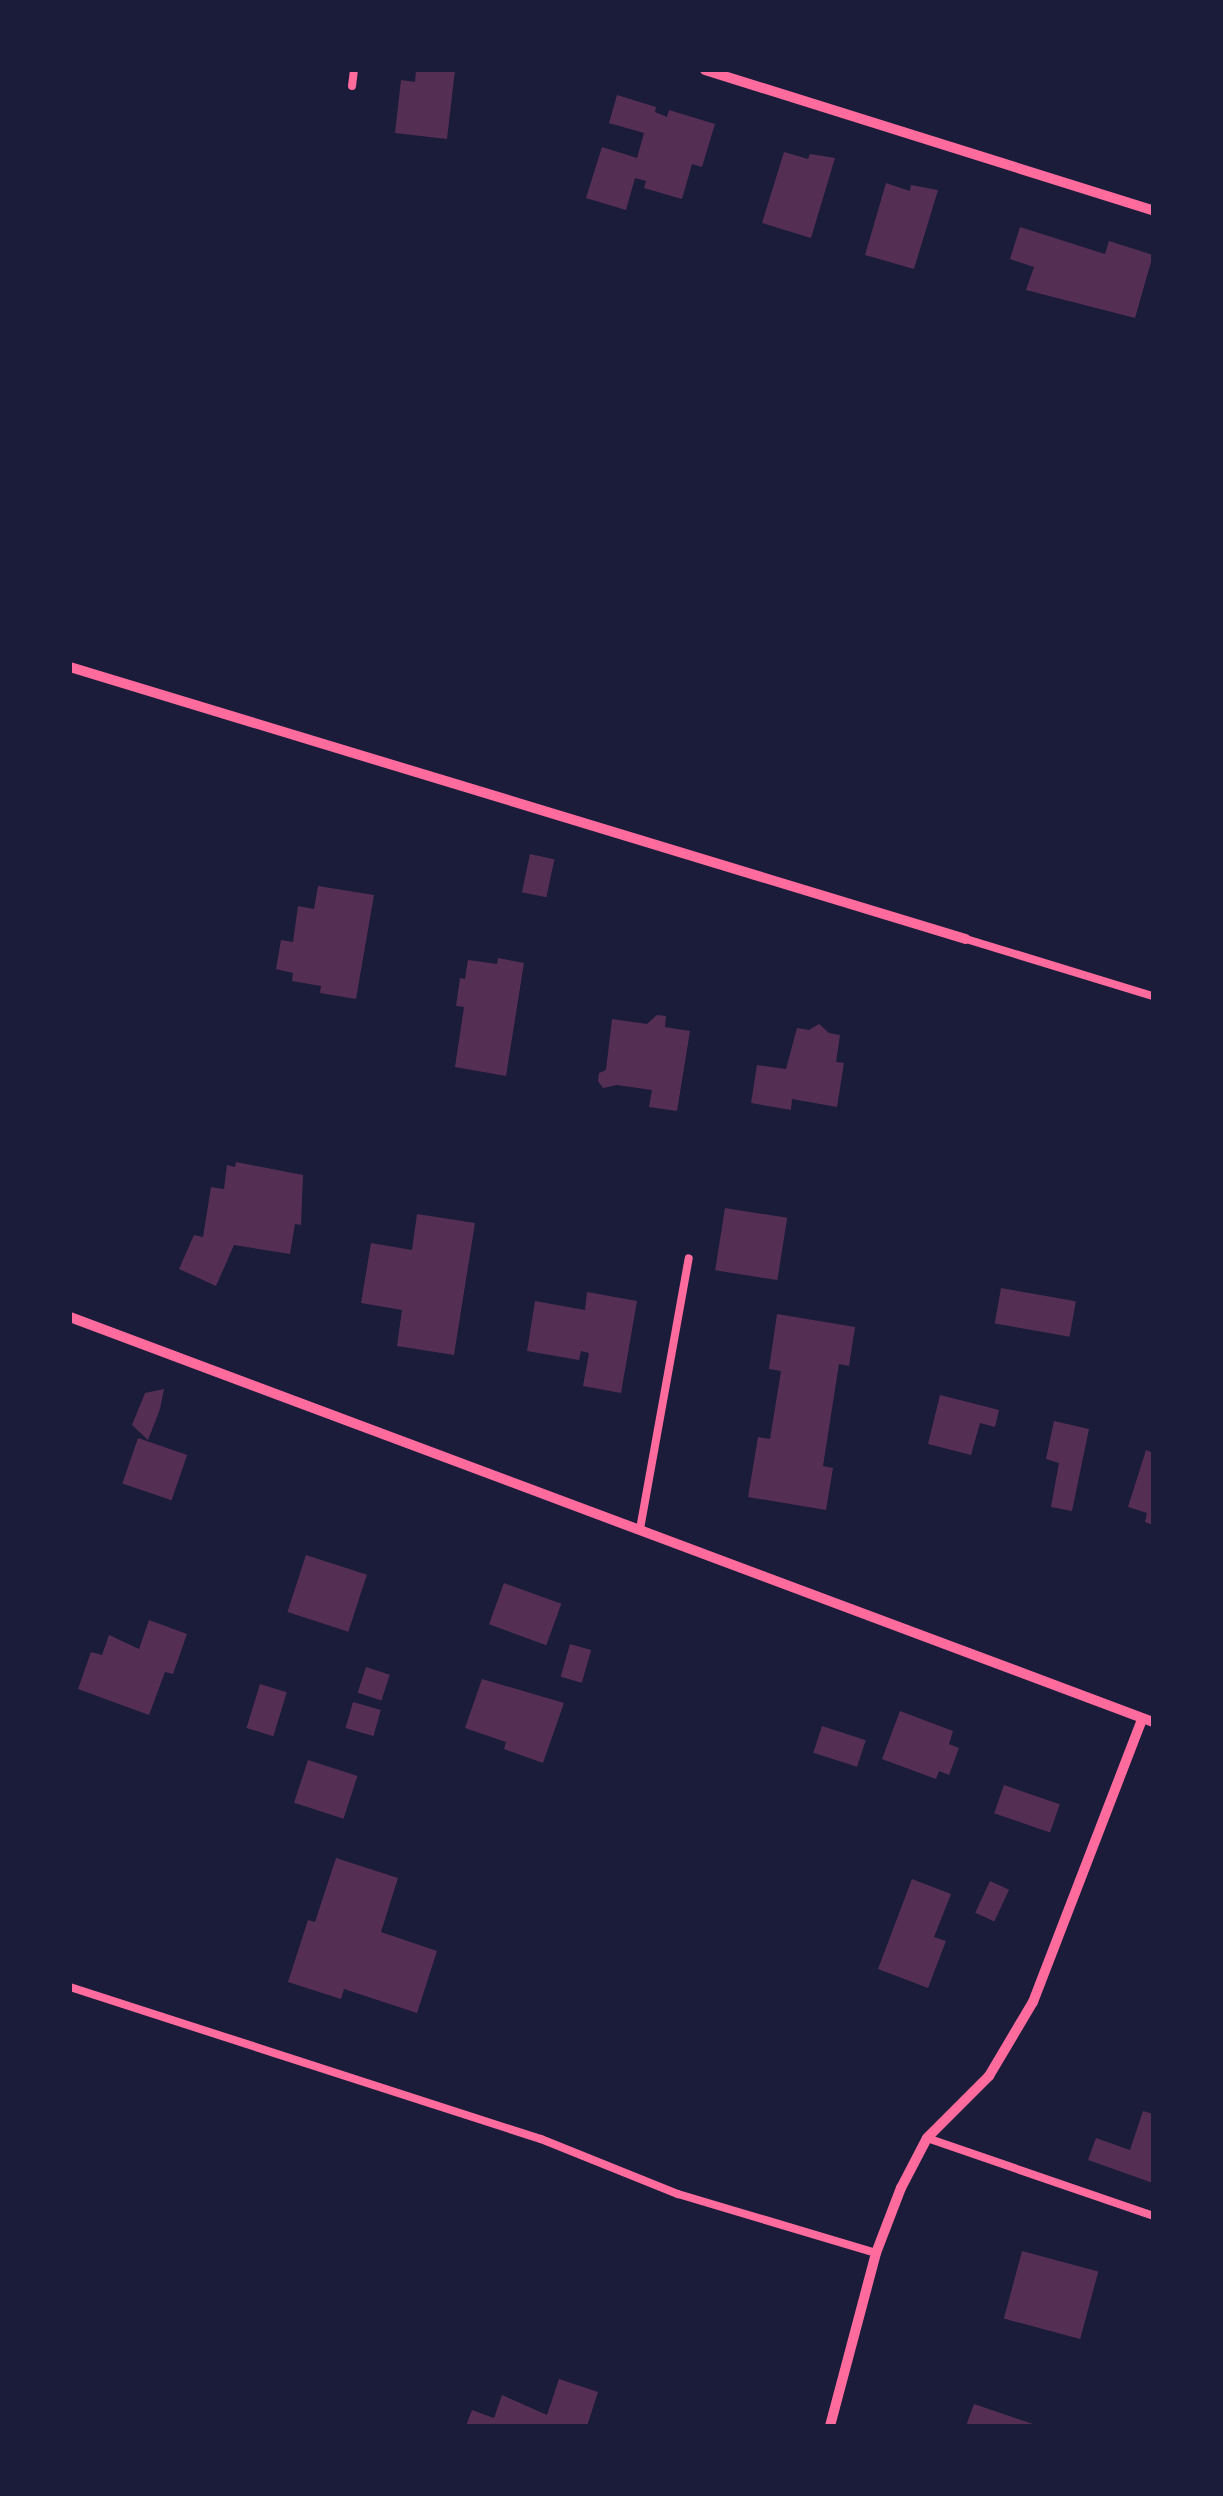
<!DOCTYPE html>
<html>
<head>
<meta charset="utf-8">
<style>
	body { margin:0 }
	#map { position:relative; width:1223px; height:2496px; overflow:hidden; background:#1b1b3a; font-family:Lato,sans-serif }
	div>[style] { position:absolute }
	.building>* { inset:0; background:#542f53; transform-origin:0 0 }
	.service>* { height:8px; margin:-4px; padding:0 4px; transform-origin:4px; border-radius:4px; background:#ff6b9d }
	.minor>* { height:10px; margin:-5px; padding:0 5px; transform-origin:5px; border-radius:5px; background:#ff6b9d }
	span { translate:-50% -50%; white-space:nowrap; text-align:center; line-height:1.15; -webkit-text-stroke:9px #1b1b3a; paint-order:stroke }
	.frame { position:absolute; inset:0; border:72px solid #1b1b3a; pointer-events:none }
</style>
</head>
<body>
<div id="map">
	<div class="building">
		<div style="clip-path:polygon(416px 70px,455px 70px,447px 139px,395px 133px,401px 80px,415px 82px)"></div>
		<div style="clip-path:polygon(617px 95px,656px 107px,655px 112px,667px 117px,669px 110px,715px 124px,702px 167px,692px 164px,682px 199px,644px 188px,646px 181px,635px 178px,626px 210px,586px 198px,602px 147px,637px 158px,644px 133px,609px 123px)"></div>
		<div style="clip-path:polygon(784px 152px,808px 159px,810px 154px,835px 158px,811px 238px,762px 223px)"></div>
		<div style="clip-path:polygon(886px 183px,910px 191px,911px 185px,938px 190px,914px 269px,865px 255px)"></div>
		<div style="clip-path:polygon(1020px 227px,1105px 254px,1109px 241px,1153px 255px,1135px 318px,1026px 290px,1034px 267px,1010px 259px)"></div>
		<div style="left:530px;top:854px;width:25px;height:39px;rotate:12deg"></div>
		<div style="clip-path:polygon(318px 886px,374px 895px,356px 999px,320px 993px,321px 986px,292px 981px,293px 973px,276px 969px,281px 940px,293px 942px,298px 906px,314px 909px)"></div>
		<div style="clip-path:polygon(498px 958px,524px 963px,506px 1076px,455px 1067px,464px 1007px,456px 1006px,460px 978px,465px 979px,468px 960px,497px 964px)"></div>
		<div style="clip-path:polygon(657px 1015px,666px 1016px,665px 1027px,690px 1031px,677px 1111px,649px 1107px,652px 1090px,617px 1085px,603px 1088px,598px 1081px,599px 1073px,606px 1070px,612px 1019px,647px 1024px)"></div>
		<div style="clip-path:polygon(819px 1024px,829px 1033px,840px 1035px,836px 1062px,844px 1063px,837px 1107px,792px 1099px,791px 1110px,751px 1103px,757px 1065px,786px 1069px,797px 1028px,809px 1030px)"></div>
		<div style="clip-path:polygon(236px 1162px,303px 1175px,301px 1225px,295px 1224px,290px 1254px,234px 1245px,216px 1286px,179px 1269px,194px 1235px,203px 1237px,211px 1187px,224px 1189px,227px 1165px,235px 1167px)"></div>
		<div style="left:725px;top:1208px;width:63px;height:63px;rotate:9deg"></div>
		<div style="clip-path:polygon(417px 1214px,475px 1223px,454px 1355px,397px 1346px,402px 1310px,361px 1303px,371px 1243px,412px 1250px)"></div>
		<div style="left:1001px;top:1288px;width:76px;height:36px;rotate:10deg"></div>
		<div style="clip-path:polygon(587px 1292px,637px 1301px,621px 1393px,583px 1386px,589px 1353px,581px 1351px,579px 1360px,527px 1351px,535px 1301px,585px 1310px)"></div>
		<div style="clip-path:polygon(777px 1314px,855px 1327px,849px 1366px,839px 1364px,823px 1466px,833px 1468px,826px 1510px,748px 1497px,758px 1437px,770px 1439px,781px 1371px,769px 1369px)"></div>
		<div style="clip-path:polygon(164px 1389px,160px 1409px,148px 1440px,132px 1425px,145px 1393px)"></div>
		<div style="clip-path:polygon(940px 1395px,999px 1410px,995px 1427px,980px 1423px,971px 1455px,928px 1444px)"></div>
		<div style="clip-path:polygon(1054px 1421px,1089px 1429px,1072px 1511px,1051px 1507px,1059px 1463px,1046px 1459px)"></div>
		<div style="left:138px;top:1438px;width:52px;height:48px;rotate:19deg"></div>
		<div style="clip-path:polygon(1146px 1450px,1153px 1453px,1153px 1525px,1145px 1522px,1147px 1513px,1128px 1507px)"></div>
		<div style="left:306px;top:1555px;width:64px;height:60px;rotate:18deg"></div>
		<div style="left:504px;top:1583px;width:61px;height:44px;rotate:20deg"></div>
		<div style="clip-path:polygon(149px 1620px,187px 1634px,173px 1674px,165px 1672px,149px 1715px,78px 1689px,91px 1652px,102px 1655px,109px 1635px,139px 1649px)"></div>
		<div style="left:570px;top:1644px;width:22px;height:34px;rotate:16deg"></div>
		<div style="left:366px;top:1667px;width:25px;height:27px;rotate:18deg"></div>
		<div style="clip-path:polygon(482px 1679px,564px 1703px,543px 1763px,504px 1749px,506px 1742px,465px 1728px)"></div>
		<div style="left:260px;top:1684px;width:28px;height:46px;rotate:17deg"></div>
		<div style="left:353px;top:1702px;width:29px;height:27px;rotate:16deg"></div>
		<div style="clip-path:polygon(900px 1711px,953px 1731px,949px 1744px,959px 1748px,949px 1775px,939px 1771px,936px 1779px,882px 1759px)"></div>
		<div style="left:822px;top:1726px;width:46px;height:28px;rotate:18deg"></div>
		<div style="left:308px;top:1760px;width:52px;height:45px;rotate:18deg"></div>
		<div style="left:1004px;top:1785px;width:59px;height:30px;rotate:19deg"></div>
		<div style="clip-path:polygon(336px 1858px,398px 1878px,381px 1932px,437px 1951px,417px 2013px,344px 1989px,341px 1999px,288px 1982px,308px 1920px,315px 1922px)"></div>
		<div style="clip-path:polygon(912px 1879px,951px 1894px,934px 1937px,946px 1941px,928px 1988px,878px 1969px)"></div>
		<div style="left:990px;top:1881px;width:21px;height:35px;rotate:25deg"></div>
		<div style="clip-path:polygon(1143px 2111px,1153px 2114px,1153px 2183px,1088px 2160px,1096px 2138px,1130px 2150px)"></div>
		<div style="left:1022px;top:2251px;width:79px;height:70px;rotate:15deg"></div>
		<div style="clip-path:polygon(559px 2379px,598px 2392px,587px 2426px,466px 2426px,472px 2410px,494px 2418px,502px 2395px,547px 2415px)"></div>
		<div style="clip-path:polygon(974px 2404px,1036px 2425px,1036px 2426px,966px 2426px)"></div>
	</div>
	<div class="service">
		<div style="left:352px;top:86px;width:16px;rotate:-83deg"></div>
		<div style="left:966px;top:939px;width:195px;rotate:17deg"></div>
		<div style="left:640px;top:1529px;width:275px;rotate:-79.8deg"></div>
		<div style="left:70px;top:1987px;width:495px;rotate:17.9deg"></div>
		<div style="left:541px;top:2139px;width:148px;rotate:21.9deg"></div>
		<div style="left:678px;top:2194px;width:207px;rotate:16.6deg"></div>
		<div style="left:927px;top:2138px;width:239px;rotate:19deg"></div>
	</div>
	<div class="minor">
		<div style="left:705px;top:70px;width:469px;rotate:17.4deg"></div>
		<div style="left:70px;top:667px;width:936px;rotate:16.89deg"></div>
		<div style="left:70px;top:1317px;width:1156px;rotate:20.5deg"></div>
		<div style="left:830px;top:2426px;width:179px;rotate:-75.1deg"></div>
		<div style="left:876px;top:2253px;width:70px;rotate:-69deg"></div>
		<div style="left:901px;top:2188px;width:56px;rotate:-62.5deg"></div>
		<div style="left:927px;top:2138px;width:88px;rotate:-45deg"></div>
		<div style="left:989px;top:2076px;width:86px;rotate:-59.3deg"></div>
		<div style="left:1033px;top:2002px;width:303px;rotate:-68.9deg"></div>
	</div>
	<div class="frame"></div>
</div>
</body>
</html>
